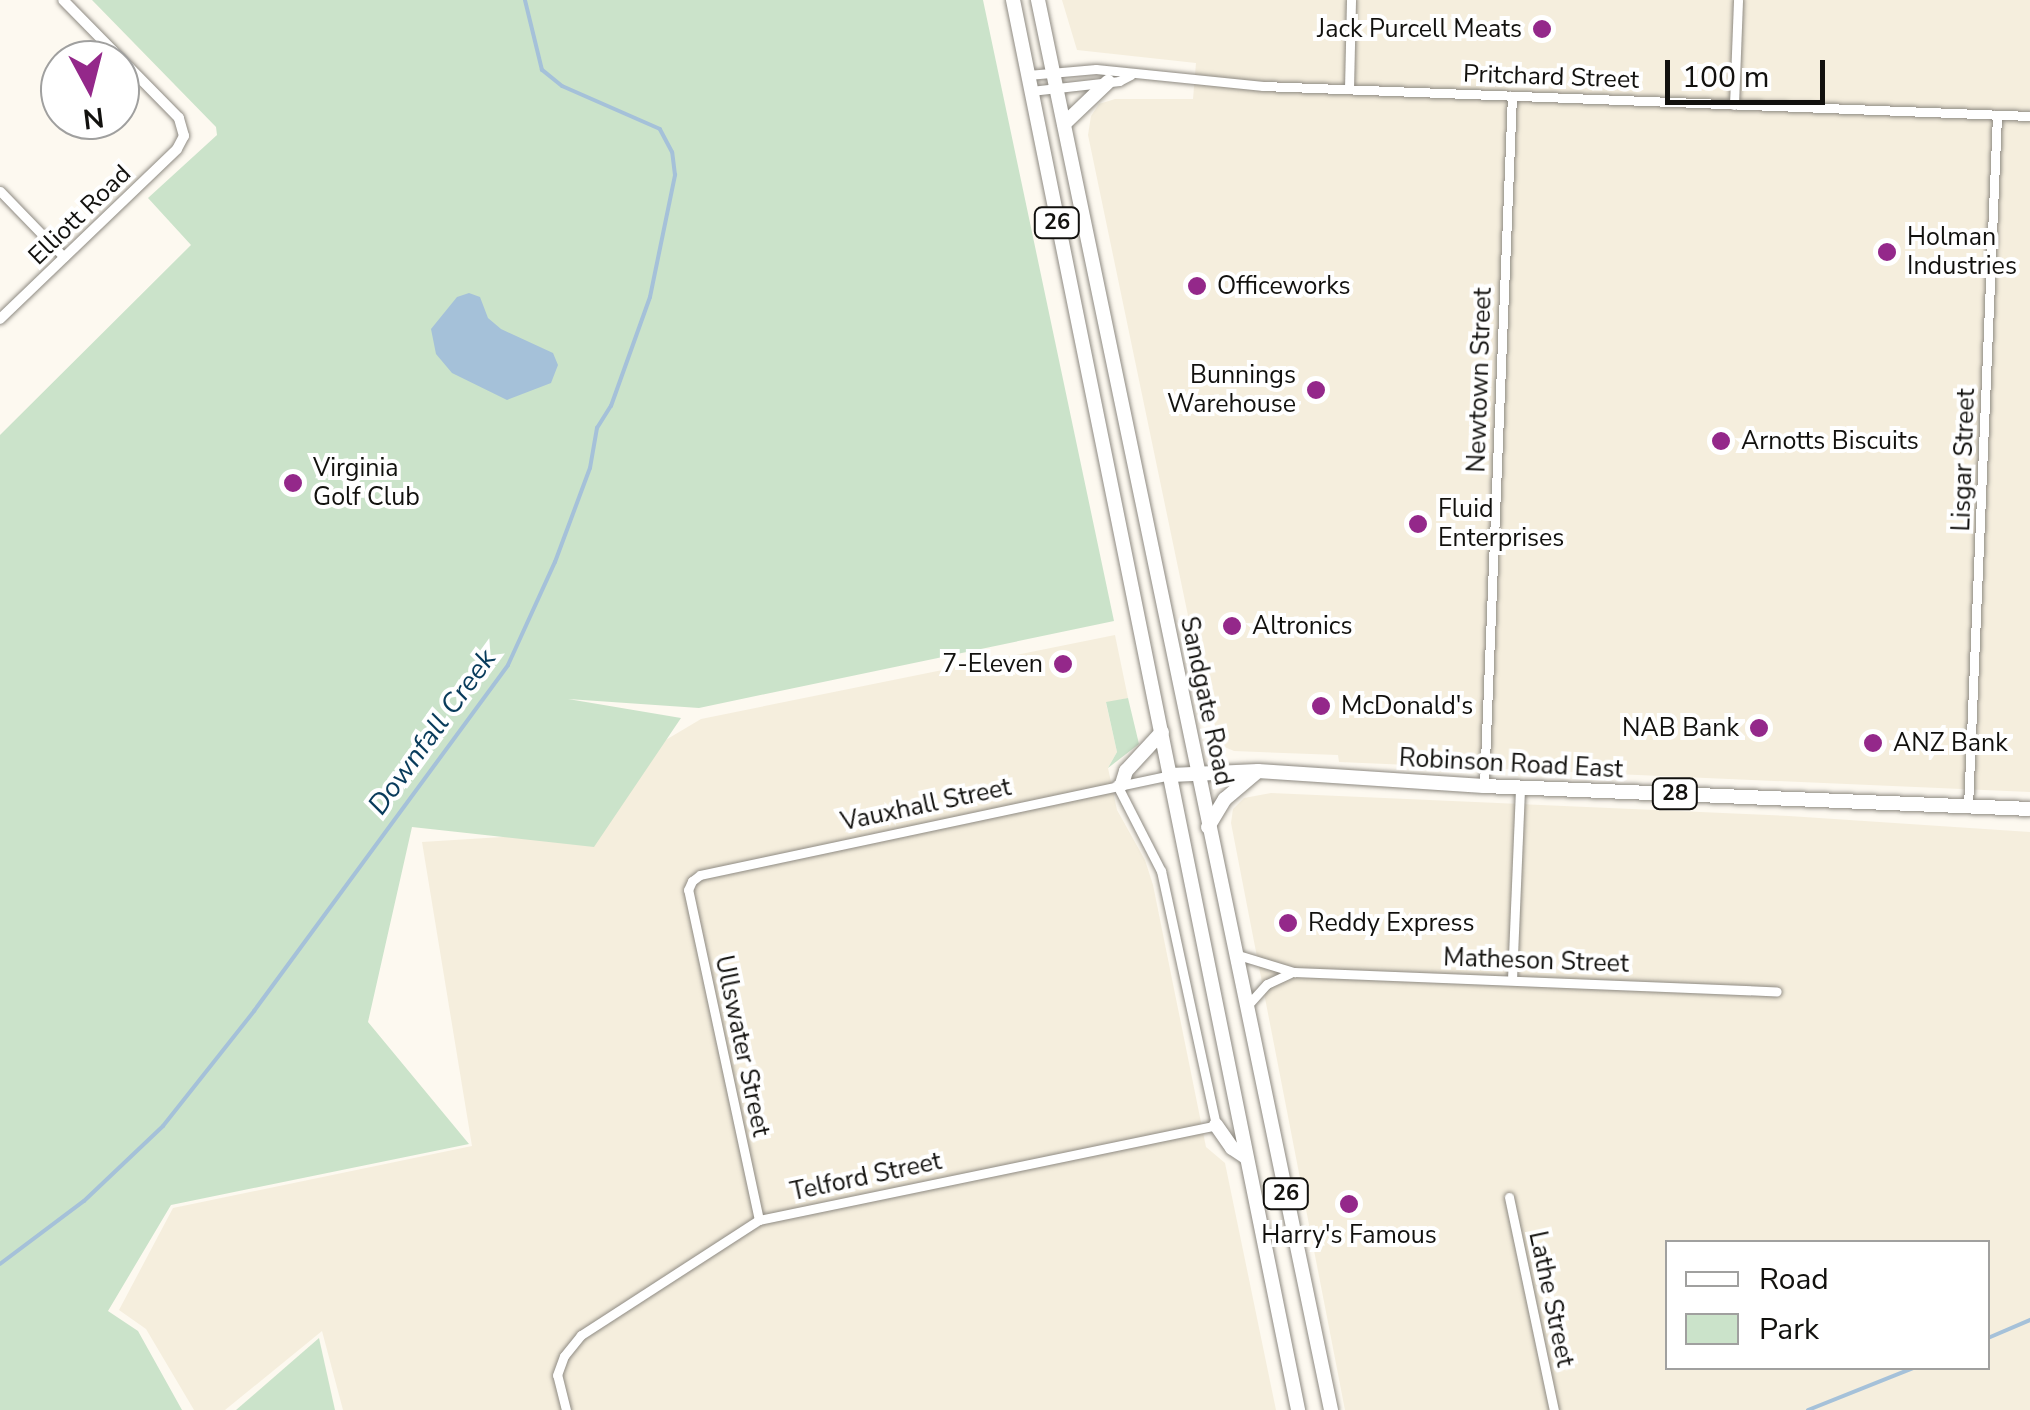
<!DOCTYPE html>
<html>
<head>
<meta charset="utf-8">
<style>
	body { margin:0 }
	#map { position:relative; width:2030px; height:1410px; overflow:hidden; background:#fdf9f0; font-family:"Nunito Sans",sans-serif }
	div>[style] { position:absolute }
	.built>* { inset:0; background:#f5eedd }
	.green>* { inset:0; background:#cbe3ca }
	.water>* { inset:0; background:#a5c1d9 }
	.stream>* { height:4px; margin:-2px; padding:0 2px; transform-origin:2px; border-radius:2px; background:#a5c1d9 }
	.roads { filter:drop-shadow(0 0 2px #8e8a82) drop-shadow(0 0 2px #8e8a82) }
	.minor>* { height:9px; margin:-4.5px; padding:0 4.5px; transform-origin:4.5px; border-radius:4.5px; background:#fff }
	.tertiary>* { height:10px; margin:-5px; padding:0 5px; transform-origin:5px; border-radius:5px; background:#fff }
	.primary>* { height:14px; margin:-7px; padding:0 7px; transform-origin:7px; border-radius:7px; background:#fff }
	.trunk>* { height:14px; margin:-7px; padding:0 7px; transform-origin:7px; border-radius:7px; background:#fff }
	.dots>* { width:28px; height:28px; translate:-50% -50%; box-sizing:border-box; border:5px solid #fff; border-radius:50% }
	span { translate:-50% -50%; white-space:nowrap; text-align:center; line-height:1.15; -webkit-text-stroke:8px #fff; paint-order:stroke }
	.shield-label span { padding:2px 8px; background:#fff; border:2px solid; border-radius:8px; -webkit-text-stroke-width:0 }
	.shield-label { font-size:22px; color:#12110e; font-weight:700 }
	.poi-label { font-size:25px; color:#12110e }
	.right { translate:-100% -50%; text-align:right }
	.left { translate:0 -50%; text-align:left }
	.street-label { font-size:25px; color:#12110e }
	.water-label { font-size:28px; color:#083b5b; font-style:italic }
	.legend { position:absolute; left:1665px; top:1240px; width:325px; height:130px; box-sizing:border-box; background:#fff; border:2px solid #a0a09f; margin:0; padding:12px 18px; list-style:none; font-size:30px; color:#12110e }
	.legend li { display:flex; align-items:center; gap:20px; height:50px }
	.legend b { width:50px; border:2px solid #a0a09f }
	.north { position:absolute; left:40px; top:40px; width:100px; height:100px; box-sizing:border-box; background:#fff; border:2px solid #a0a09f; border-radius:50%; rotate:173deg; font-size:28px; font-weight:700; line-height:40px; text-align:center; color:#12110e }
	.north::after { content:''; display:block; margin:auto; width:35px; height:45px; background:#94288a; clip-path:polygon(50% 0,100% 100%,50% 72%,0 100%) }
	.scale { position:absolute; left:1665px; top:60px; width:160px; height:45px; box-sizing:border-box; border:5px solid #12110e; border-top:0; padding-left:12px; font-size:30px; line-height:35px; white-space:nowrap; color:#12110e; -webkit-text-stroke:8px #fff; paint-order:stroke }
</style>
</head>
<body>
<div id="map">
	<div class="built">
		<div style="clip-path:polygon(1062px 0,2030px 0,2030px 792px,1339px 762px,1338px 755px,1234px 751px,1220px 745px,1196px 654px,1088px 135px,1091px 116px,1099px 104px,1115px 99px,1193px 99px,1196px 63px,1077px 50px)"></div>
		<div style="clip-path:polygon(1115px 635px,1128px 698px,1106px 703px,1117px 752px,1108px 768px,1117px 810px,1145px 860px,1153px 885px,1206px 1147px,1225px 1163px,1276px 1410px,343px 1410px,322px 1331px,225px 1410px,194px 1410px,146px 1329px,119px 1310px,173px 1208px,472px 1146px,422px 842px,549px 834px,632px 760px,701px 719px)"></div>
		<div style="clip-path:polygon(evenodd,1271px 793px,1789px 816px,2030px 832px,2030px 1410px,1345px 1410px,1231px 823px,1233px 809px,1244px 798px,1271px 793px,1668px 1242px,1988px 1242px,1988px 1368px,1668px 1368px,1668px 1242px)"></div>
	</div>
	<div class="green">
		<div style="clip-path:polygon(92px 0,983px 0,1114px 621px,699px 708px,568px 699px,681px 718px,594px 847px,412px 827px,368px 1022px,469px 1144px,171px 1205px,108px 1311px,138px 1331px,182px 1410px,0 1410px,0 435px,191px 245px,148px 198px,217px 135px,216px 127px)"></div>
		<div style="clip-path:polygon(1128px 698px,1139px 744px,1108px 768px,1117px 752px,1106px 702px)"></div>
		<div style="clip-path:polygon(319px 1338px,335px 1410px,236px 1410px)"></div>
	</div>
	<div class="water">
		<div style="clip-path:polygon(469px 293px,480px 297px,488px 318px,501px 329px,553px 353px,558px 365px,551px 383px,507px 400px,452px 373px,436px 354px,431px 329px,457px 297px)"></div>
	</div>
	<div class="stream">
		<div style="left:0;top:1264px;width:105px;rotate:-36.9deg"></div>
		<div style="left:84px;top:1201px;width:109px;rotate:-43.5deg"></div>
		<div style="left:163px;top:1126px;width:147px;rotate:-51.6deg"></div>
		<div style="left:254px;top:1011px;width:429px;rotate:-53.7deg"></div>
		<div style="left:508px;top:665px;width:113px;rotate:-65.5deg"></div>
		<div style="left:555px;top:562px;width:100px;rotate:-69.6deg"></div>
		<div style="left:590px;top:468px;width:41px;rotate:-80.1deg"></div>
		<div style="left:597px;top:428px;width:26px;rotate:-58deg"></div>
		<div style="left:611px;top:406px;width:116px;rotate:-70.3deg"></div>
		<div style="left:650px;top:297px;width:125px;rotate:-78.4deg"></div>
		<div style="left:675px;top:175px;width:23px;rotate:-97deg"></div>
		<div style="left:672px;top:152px;width:26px;rotate:-118deg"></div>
		<div style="left:660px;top:129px;width:107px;rotate:-156.3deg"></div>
		<div style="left:562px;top:86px;width:26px;rotate:-141deg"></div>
		<div style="left:542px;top:70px;width:72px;rotate:-103.7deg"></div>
		<div style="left:1988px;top:1338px;width:46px;rotate:-23.2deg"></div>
		<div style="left:1808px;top:1410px;width:113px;rotate:-21.8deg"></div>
	</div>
	<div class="roads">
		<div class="minor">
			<div style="left:1028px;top:75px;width:68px;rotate:-5deg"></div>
			<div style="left:1096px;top:69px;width:168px;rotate:5.8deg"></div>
			<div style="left:1263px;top:86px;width:768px;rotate:2.24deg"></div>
			<div style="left:1349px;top:89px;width:89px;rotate:-88.7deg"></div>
			<div style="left:1031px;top:91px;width:89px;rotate:-6.5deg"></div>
			<div style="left:1119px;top:81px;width:13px;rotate:-27deg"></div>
			<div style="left:1734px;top:105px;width:105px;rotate:-87.8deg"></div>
			<div style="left:0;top:191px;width:92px;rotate:45.9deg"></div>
			<div style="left:1484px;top:786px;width:691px;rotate:-87.68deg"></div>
			<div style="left:1968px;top:807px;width:693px;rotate:-87.6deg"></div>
			<div style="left:1235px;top:954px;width:62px;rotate:17deg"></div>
			<div style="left:1294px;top:972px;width:483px;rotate:2.3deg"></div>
			<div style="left:1512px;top:980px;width:193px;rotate:-87.6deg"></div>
			<div style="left:1246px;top:1007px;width:31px;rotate:-48deg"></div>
			<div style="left:1267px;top:984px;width:26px;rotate:-25deg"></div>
			<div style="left:1509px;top:1197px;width:218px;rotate:78.1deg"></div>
			<div style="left:759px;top:1220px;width:338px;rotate:-102.1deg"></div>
			<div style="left:688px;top:890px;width:10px;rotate:-66deg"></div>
			<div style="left:692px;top:881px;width:10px;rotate:-37deg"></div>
			<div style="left:700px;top:875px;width:481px;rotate:-12deg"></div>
			<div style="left:566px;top:1410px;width:36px;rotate:-104deg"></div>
			<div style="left:557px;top:1375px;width:20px;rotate:-70deg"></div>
			<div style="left:564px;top:1356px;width:27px;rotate:-51deg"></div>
			<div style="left:581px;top:1335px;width:212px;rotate:-32.9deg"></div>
			<div style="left:759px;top:1220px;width:467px;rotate:-11.7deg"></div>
			<div style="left:1216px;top:1125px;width:260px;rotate:-102.2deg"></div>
			<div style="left:1161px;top:871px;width:97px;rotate:-117.1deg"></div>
		</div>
		<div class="tertiary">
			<div style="left:0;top:319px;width:245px;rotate:-43.8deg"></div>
			<div style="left:177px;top:149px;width:15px;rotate:-62deg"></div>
			<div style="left:184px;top:136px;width:19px;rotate:-106deg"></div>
			<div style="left:179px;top:118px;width:165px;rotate:-134.5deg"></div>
		</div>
		<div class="primary">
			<div style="left:1171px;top:775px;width:87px;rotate:-2.6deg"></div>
			<div style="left:1258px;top:771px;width:226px;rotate:3.8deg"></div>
			<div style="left:1484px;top:786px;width:546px;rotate:2.41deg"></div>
		</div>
		<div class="trunk">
			<div style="left:1013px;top:0;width:1439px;rotate:78.57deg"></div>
			<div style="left:1038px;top:0;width:1440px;rotate:78.26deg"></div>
			<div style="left:1064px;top:124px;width:61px;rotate:-43.7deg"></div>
			<div style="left:1122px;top:784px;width:14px;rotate:-73deg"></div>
			<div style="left:1126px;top:771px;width:53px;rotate:-47.3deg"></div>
			<div style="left:1208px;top:827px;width:33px;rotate:-59deg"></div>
			<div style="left:1225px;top:799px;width:43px;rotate:-40.3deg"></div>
			<div style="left:1216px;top:1125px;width:28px;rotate:55deg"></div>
			<div style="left:1232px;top:1148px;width:17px;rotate:33deg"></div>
		</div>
	</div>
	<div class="dots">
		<div style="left:1542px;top:29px;background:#94288a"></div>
		<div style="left:1887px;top:252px;background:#94288a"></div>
		<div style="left:1197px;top:286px;background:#94288a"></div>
		<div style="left:1316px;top:390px;background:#94288a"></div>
		<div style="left:1721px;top:441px;background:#94288a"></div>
		<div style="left:293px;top:483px;background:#94288a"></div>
		<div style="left:1418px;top:524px;background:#94288a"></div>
		<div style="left:1232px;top:626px;background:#94288a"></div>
		<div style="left:1063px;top:664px;background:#94288a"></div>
		<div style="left:1321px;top:706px;background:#94288a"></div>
		<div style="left:1759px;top:728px;background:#94288a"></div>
		<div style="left:1873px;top:743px;background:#94288a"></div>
		<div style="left:1288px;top:923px;background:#94288a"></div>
		<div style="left:1349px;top:1204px;background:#94288a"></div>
	</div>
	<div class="shield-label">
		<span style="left:1057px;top:223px">26</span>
		<span style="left:1675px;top:794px">28</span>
		<span style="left:1286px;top:1194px">26</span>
	</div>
	<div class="poi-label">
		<span class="right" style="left:1522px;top:29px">Jack Purcell Meats</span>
		<span class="left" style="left:1907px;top:252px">Holman<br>Industries</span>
		<span class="left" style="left:1217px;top:286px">Officeworks</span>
		<span class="right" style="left:1296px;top:390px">Bunnings<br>Warehouse</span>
		<span class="left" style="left:1741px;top:441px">Arnotts Biscuits</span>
		<span class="left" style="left:313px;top:483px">Virginia<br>Golf Club</span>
		<span class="left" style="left:1438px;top:524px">Fluid<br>Enterprises</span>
		<span class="left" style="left:1252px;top:626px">Altronics</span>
		<span class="right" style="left:1043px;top:664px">7-Eleven</span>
		<span class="left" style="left:1341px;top:706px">McDonald's</span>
		<span class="right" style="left:1739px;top:728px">NAB Bank</span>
		<span class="left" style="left:1893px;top:743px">ANZ Bank</span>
		<span class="left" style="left:1308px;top:923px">Reddy Express</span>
		<span style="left:1349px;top:1235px">Harry's Famous</span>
	</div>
	<div class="street-label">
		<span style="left:1551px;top:77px;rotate:2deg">Pritchard Street</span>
		<span style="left:80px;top:215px;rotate:-44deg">Elliott Road</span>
		<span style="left:1480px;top:380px;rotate:-88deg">Newtown Street</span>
		<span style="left:1964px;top:460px;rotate:-88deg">Lisgar Street</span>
		<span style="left:1206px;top:701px;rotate:78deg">Sandgate Road</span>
		<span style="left:1511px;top:764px;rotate:3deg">Robinson Road East</span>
		<span style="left:926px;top:805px;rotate:-12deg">Vauxhall Street</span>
		<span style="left:1536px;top:961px;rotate:2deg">Matheson Street</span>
		<span style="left:742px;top:1046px;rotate:78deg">Ullswater Street</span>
		<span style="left:866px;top:1177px;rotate:-12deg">Telford Street</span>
		<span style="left:1551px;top:1299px;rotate:78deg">Lathe Street</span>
	</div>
	<div class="water-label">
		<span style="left:432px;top:732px;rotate:-54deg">Downfall Creek</span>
	</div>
	<ul class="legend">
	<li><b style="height:12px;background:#fff"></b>Road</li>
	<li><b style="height:28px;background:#cbe3ca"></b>Park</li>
	</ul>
	<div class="north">N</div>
	<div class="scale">100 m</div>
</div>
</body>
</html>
